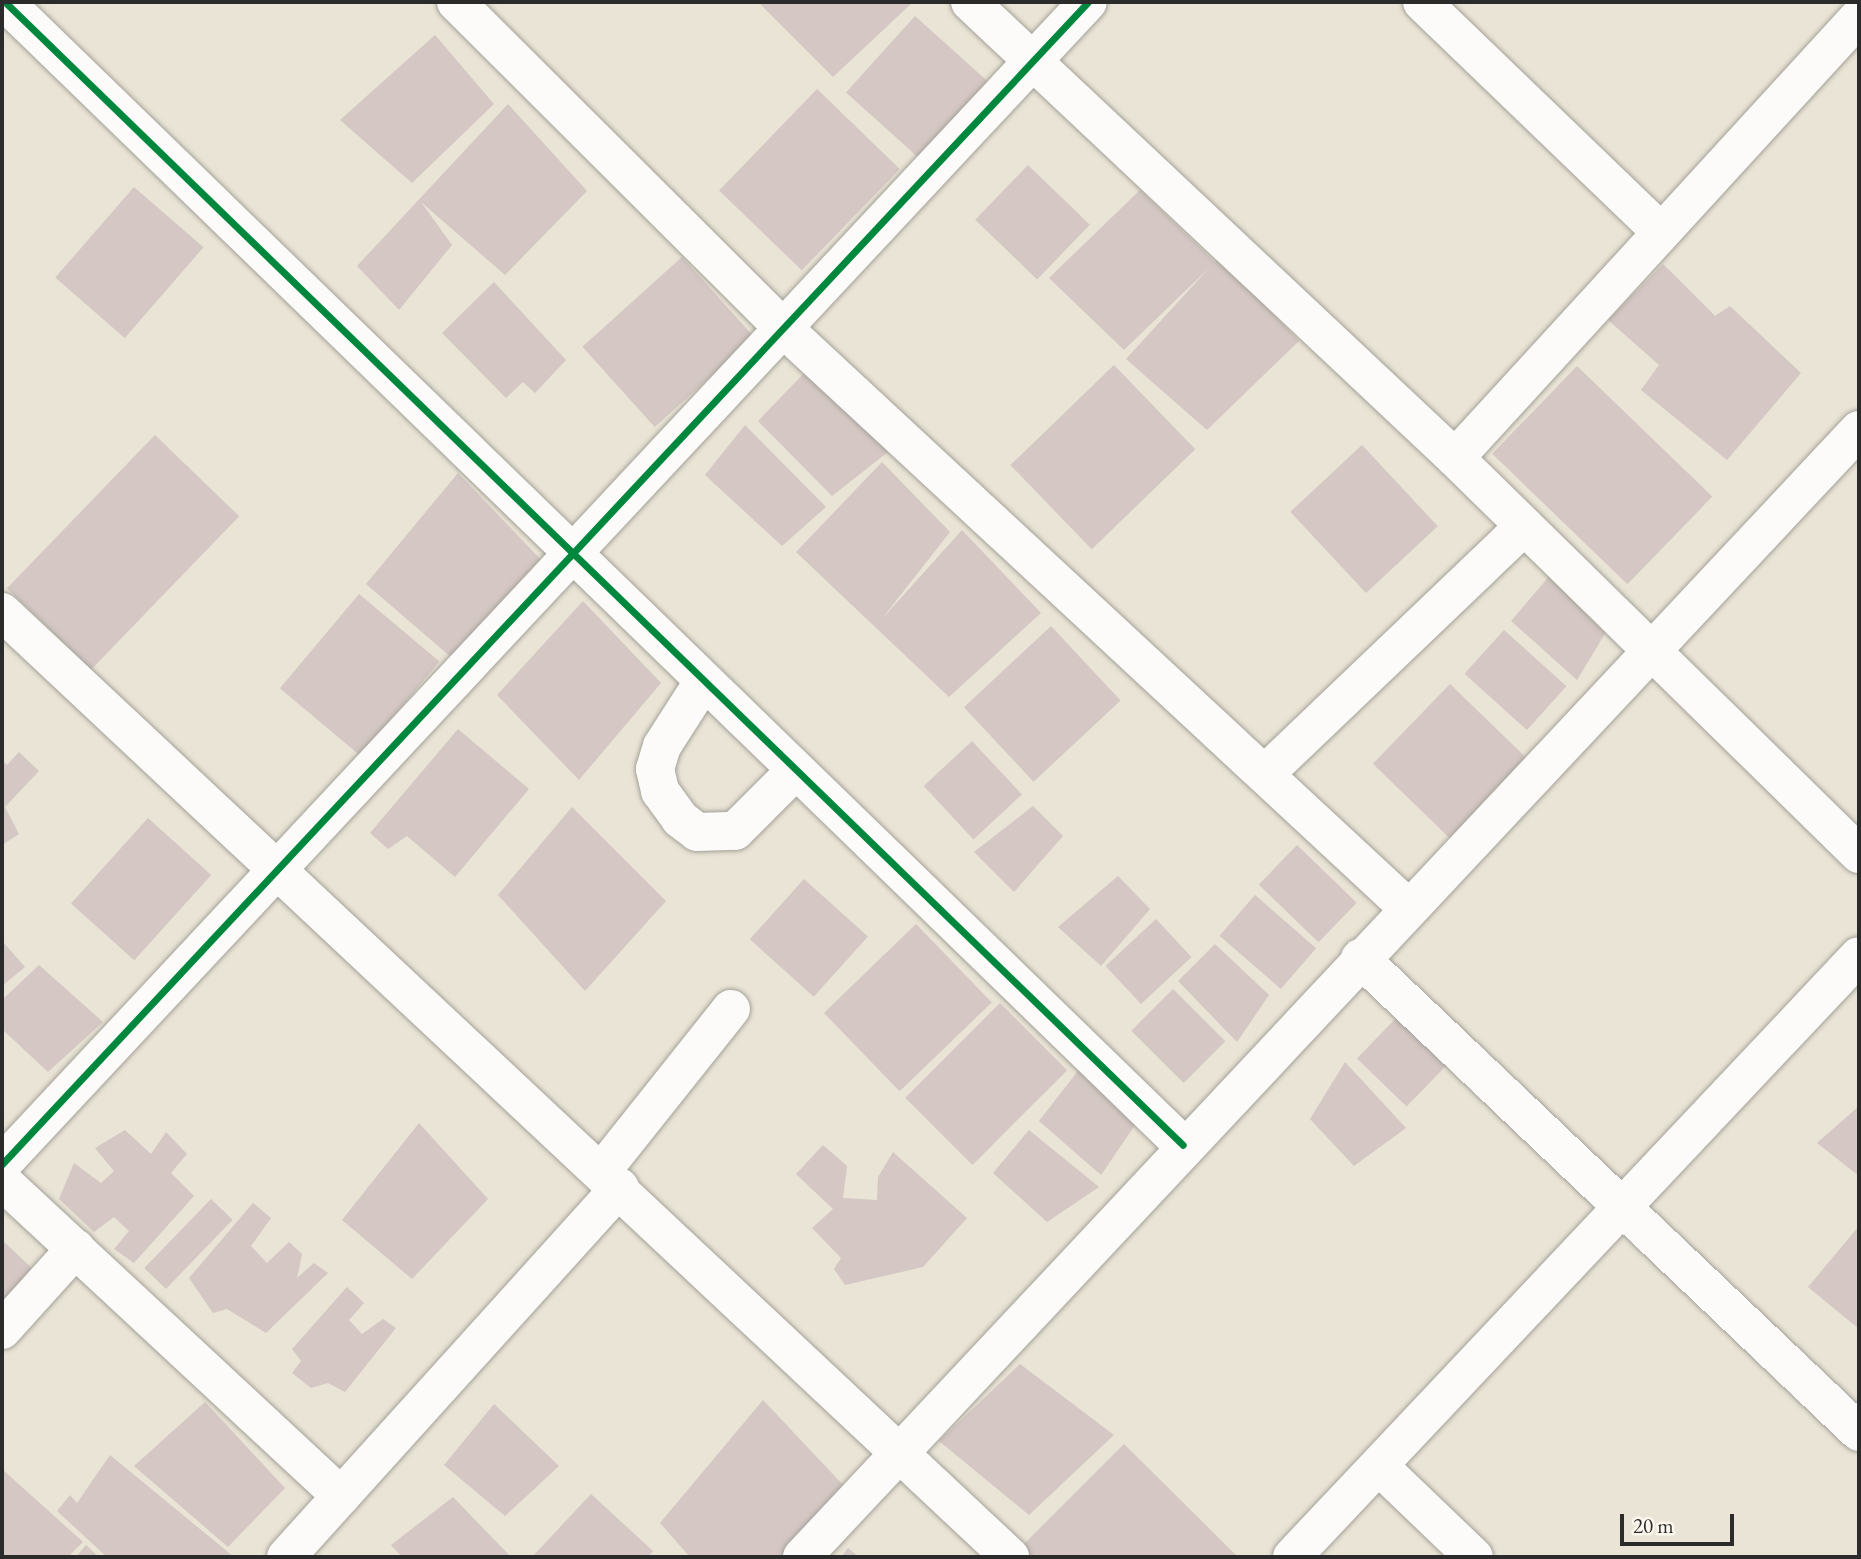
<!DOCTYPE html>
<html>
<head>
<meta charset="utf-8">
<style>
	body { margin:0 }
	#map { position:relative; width:1861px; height:1559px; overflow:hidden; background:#e9e4d5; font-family:"EB Garamond",serif }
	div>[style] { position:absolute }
	.building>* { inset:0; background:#d4c7c4; transform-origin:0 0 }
	.roads { filter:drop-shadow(0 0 2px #a4a199) drop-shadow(0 0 2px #a4a199) }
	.minor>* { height:38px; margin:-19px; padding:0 19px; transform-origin:19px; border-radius:19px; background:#fcfbf9 }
	.cycleway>* { height:7px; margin:-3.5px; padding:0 3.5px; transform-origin:3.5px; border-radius:3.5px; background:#00873e }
	span { translate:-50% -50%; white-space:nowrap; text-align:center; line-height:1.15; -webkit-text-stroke:7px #fbf7ec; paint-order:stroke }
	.frame { position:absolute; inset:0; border:4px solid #2b2b2b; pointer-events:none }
	.scale { position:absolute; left:1620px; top:1514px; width:114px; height:32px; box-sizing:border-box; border:4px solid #2b2b2b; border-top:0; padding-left:9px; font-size:21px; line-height:24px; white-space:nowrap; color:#2b2b2b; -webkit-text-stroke:5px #fbf7ec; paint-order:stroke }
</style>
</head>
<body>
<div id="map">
	<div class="building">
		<div style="clip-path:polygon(758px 2px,913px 2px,833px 77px)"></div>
		<div style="left:915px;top:16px;width:98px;height:103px;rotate:42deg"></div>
		<div style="clip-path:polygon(435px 35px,494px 104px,412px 183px,340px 120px)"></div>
		<div style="left:817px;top:89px;width:115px;height:141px;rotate:44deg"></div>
		<div style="clip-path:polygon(508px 104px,587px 191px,505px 275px,421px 202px,452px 245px,399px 310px,357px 266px)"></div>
		<div style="left:1028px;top:165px;width:86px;height:76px;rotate:44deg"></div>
		<div style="left:134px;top:187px;width:92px;height:120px;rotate:41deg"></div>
		<div style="clip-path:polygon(1140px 190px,1215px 262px,1220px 257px,1299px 341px,1207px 430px,1126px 359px,1209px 268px,1124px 350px,1049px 278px)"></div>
		<div style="left:682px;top:257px;width:108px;height:134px;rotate:48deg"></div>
		<div style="clip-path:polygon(1663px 264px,1715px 316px,1730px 306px,1801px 373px,1727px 460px,1641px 390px,1659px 365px,1608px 320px)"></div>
		<div style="clip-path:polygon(494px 282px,566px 360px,535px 393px,523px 382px,506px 398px,442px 333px)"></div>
		<div style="left:1114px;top:365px;width:117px;height:144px;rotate:46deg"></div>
		<div style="left:1577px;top:366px;width:188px;height:122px;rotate:44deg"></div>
		<div style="clip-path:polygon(807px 370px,893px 448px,832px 496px,758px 421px)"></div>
		<div style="clip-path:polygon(745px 425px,826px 507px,782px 546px,705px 475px)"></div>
		<div style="left:155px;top:435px;width:117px;height:213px;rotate:44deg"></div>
		<div style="left:1362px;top:445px;width:111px;height:98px;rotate:47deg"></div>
		<div style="clip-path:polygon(882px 462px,950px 532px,881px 620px,962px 530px,1041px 613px,949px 697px,796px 552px)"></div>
		<div style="clip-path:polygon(458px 473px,545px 564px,452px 658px,366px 584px)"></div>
		<div style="clip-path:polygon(1551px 574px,1606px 632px,1577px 680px,1511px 621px)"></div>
		<div style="left:359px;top:594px;width:105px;height:123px;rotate:40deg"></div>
		<div style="clip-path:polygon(583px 601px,661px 683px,579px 780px,497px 695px)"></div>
		<div style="left:1051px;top:626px;width:102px;height:119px;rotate:47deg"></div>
		<div style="left:1504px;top:630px;width:84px;height:59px;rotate:42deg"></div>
		<div style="left:1450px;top:684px;width:112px;height:111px;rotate:44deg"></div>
		<div style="clip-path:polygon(458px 729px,529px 789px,455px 877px,407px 836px,388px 849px,370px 833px)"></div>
		<div style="left:972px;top:741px;width:73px;height:66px;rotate:47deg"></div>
		<div style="clip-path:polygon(19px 752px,39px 771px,5px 807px,19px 834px,2px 845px,2px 760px,7px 765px)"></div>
		<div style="clip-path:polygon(1033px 806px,1063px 836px,1014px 892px,974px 852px)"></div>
		<div style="clip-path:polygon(572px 807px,666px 901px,585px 991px,498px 895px)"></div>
		<div style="left:148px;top:818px;width:85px;height:115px;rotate:42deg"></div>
		<div style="left:1297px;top:845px;width:83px;height:55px;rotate:44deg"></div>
		<div style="clip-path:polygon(1118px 876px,1150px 909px,1101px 966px,1058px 927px)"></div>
		<div style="left:804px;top:879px;width:86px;height:81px;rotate:42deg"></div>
		<div style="left:1255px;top:895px;width:81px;height:54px;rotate:41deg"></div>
		<div style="left:1156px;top:919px;width:52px;height:69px;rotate:47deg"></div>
		<div style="left:916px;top:924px;width:109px;height:128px;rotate:46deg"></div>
		<div style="clip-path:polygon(2px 941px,25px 967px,2px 986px)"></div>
		<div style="clip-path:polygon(1215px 944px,1269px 995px,1237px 1042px,1178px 981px)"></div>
		<div style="clip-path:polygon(39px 965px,103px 1022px,48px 1072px,2px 1029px,2px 1000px)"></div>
		<div style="left:1173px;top:989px;width:74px;height:59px;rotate:45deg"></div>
		<div style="left:1000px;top:1003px;width:95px;height:134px;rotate:45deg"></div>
		<div style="left:1400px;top:1014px;width:69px;height:62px;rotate:44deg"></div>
		<div style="clip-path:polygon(1345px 1062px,1406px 1128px,1354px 1166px,1310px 1119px)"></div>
		<div style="clip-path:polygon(1081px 1067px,1135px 1125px,1101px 1175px,1039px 1121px)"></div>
		<div style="clip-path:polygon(1859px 1106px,1859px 1176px,1817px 1143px)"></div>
		<div style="clip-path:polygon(419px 1123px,488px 1199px,412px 1279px,342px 1220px)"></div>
		<div style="clip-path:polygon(125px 1130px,151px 1154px,166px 1132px,187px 1154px,171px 1173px,194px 1196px,134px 1263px,114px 1249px,129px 1231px,114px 1217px,94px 1232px,59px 1199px,74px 1163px,101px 1183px,114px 1171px,95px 1148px)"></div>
		<div style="clip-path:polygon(1029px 1130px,1099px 1187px,1047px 1222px,993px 1173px)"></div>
		<div style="clip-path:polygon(823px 1145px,847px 1166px,843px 1198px,877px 1200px,878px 1177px,893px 1152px,967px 1218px,923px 1267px,845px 1285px,834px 1269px,841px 1258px,812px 1228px,833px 1209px,796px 1174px)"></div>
		<div style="left:211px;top:1199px;width:30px;height:96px;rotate:44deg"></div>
		<div style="clip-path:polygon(253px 1203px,271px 1218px,251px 1246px,267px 1263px,289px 1242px,302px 1254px,297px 1278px,314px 1263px,328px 1273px,266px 1333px,227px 1309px,213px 1313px,189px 1278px)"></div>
		<div style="clip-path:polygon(1859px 1226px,1859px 1329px,1808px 1287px)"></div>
		<div style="clip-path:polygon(2px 1240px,37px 1273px,2px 1310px)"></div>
		<div style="clip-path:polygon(347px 1287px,364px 1303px,349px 1320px,362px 1334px,383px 1319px,396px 1328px,345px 1392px,328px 1383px,311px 1388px,292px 1373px,301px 1361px,292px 1349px)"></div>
		<div style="clip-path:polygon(1020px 1364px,1114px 1435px,1029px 1515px,939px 1441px)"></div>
		<div style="clip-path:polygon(763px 1400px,844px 1486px,781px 1557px,690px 1557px,660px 1523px)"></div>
		<div style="clip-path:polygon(205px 1402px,285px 1488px,228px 1547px,134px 1466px)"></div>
		<div style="clip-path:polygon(494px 1404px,559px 1466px,505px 1516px,444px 1465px)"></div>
		<div style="clip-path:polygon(1124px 1444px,1238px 1557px,1029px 1557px,1020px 1548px)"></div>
		<div style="clip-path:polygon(110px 1455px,234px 1557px,107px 1557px,57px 1511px,70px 1495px,77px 1503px)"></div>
		<div style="clip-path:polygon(2px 1469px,83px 1542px,68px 1557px,2px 1557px)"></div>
		<div style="clip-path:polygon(591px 1494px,653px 1551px,648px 1557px,532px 1557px)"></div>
		<div style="clip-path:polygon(453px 1497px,511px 1557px,402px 1557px,391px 1545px)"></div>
		<div style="clip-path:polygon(86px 1545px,99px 1557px,76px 1557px)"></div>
		<div style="clip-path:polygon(848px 1548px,859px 1557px,841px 1557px)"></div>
	</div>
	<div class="roads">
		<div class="minor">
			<div style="left:5px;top:2px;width:1641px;rotate:44.14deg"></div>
			<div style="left:456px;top:2px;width:460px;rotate:44.9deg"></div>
			<div style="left:782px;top:327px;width:853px;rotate:42.86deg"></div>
			<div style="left:970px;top:2px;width:666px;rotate:43.23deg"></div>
			<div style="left:1455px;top:458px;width:566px;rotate:44.43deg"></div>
			<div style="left:1422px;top:2px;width:330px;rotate:43.9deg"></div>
			<div style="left:1455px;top:458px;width:598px;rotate:-47.51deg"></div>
			<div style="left:2px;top:612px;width:1382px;rotate:43.15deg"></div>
			<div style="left:703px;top:682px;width:76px;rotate:122.6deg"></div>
			<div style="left:662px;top:746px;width:24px;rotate:107deg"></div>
			<div style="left:655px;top:769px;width:23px;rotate:77deg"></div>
			<div style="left:660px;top:791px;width:34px;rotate:54deg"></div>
			<div style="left:680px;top:819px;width:21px;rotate:37deg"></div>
			<div style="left:697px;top:832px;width:38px;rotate:-2deg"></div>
			<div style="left:735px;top:831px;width:83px;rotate:-45deg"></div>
			<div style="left:1267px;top:772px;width:356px;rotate:-43.7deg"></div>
			<div style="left:1360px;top:958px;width:688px;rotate:43.53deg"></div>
			<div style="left:2px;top:1164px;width:1590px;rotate:-46.94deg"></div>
			<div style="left:602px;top:1171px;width:207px;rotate:-51.5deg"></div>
			<div style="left:2px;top:1181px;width:463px;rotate:42.9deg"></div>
			<div style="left:2px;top:1330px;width:110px;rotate:-47.9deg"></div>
			<div style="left:1380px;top:1467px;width:130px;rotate:43.8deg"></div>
			<div style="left:286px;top:1557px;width:498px;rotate:-47.9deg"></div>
			<div style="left:802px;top:1557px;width:1545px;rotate:-46.84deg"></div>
			<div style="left:1292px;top:1557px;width:826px;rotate:-46.67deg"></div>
		</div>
	</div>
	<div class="cycleway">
		<div style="left:5px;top:2px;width:1641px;rotate:44.14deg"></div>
		<div style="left:2px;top:1164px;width:1590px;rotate:-46.94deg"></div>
	</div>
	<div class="frame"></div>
	<div class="scale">20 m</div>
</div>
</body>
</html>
